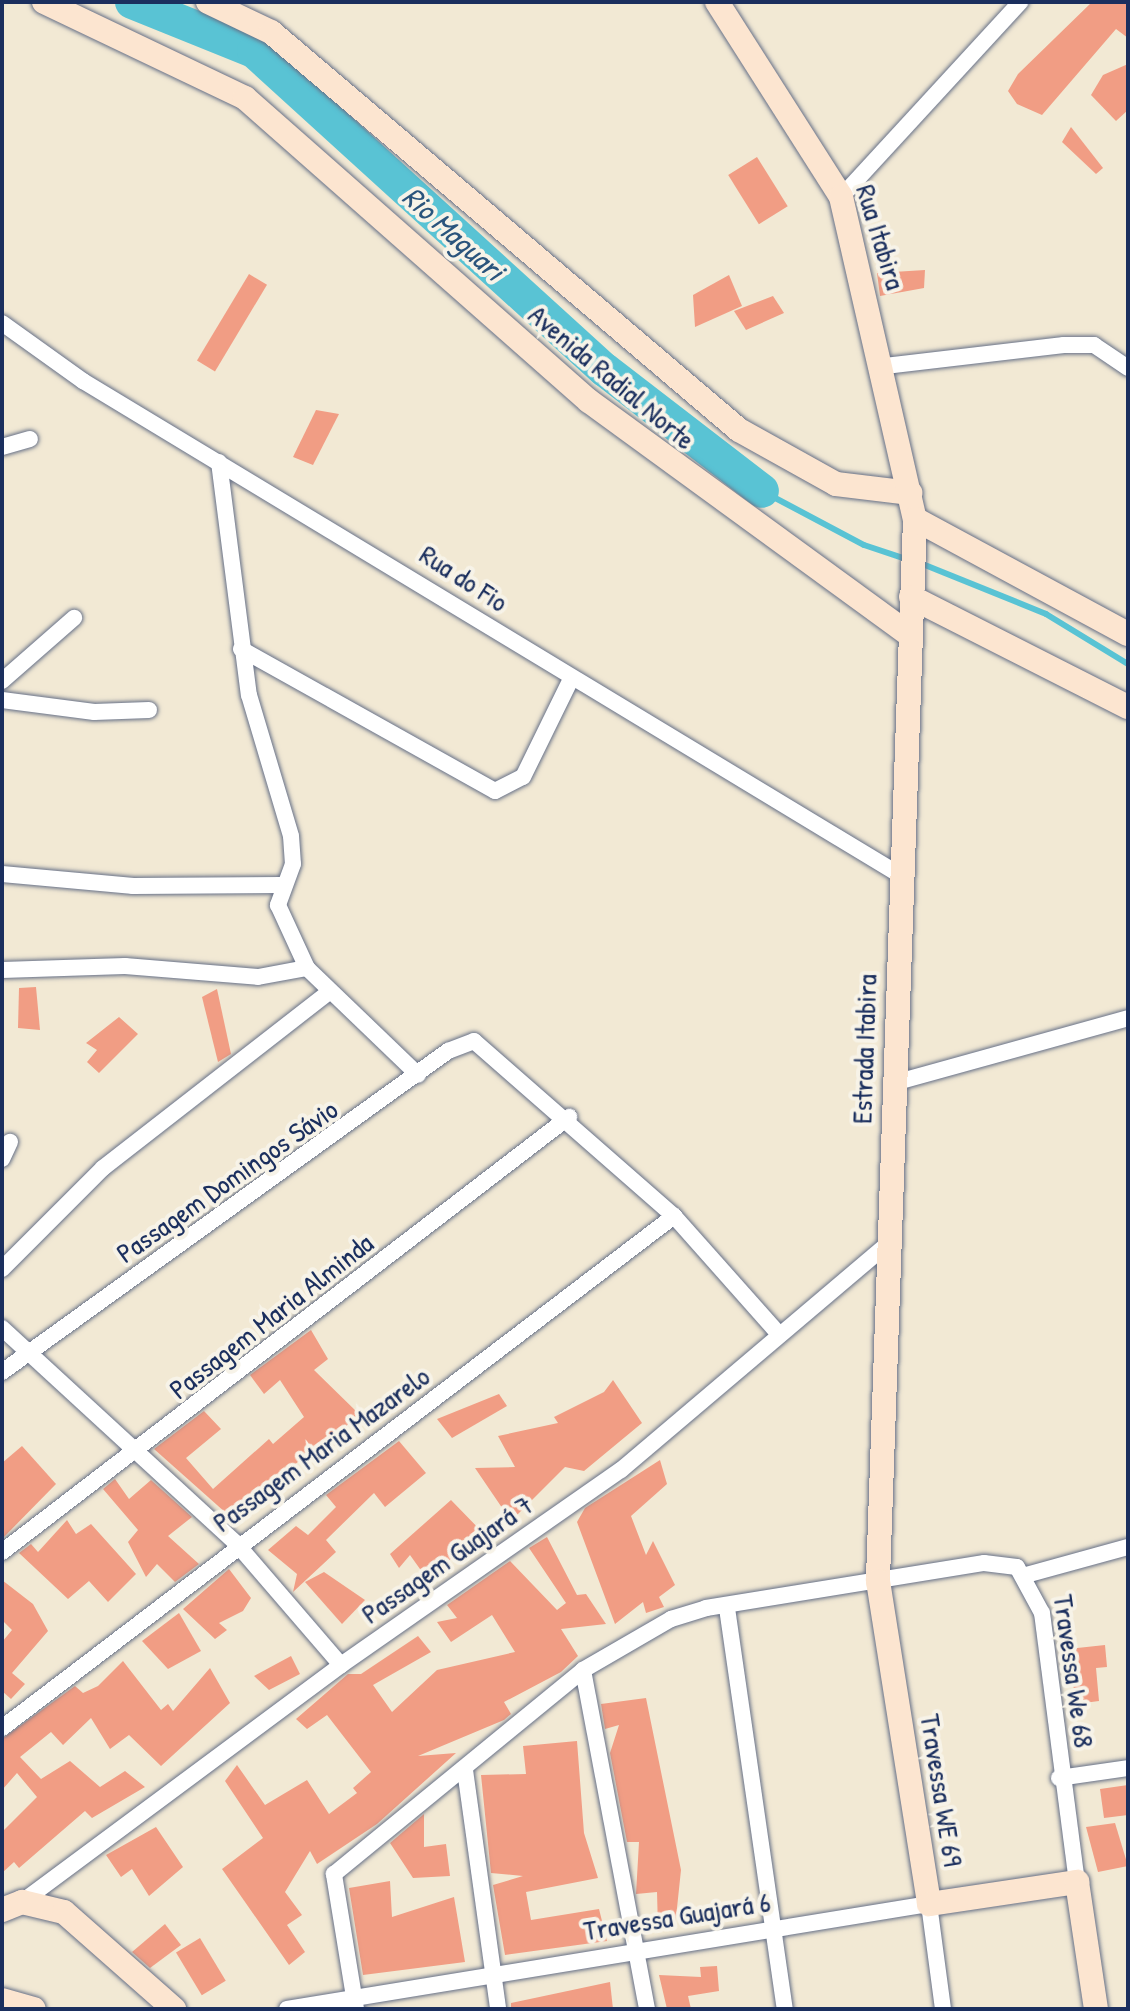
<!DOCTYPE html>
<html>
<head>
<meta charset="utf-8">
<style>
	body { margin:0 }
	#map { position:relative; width:1130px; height:2011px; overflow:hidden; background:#f2e9d4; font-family:"Patrick Hand",sans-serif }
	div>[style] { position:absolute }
	.stream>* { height:6px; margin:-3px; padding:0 3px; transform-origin:3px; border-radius:3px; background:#59c3d4 }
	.river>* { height:34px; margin:-17px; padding:0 17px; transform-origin:17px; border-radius:17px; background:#59c3d4 }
	.building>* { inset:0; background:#f19d84; transform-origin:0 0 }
	.roads { filter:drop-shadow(0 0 2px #667087) drop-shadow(0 0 2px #667087) }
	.street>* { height:16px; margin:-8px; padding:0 8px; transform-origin:8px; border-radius:8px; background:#fff }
	.secondary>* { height:24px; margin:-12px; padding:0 12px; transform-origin:12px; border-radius:12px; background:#fce5d0 }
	span { translate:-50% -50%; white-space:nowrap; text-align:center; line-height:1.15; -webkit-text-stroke:8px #f7f3e8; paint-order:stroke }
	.street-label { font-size:28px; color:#1b2f5e }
	.water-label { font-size:30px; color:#2a547c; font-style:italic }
	.frame { position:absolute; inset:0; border:4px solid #1b2f5e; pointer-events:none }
</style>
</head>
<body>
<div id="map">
	<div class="stream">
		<div style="left:762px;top:491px;width:115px;rotate:27.9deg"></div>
		<div style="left:864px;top:545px;width:47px;rotate:18.4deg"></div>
		<div style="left:920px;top:563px;width:136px;rotate:22deg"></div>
		<div style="left:1046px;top:614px;width:96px;rotate:31.4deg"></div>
	</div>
	<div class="river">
		<div style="left:132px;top:2px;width:131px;rotate:21.9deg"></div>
		<div style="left:254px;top:51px;width:474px;rotate:42.3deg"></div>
		<div style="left:605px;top:370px;width:198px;rotate:37.6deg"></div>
	</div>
	<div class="building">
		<div style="clip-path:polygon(1092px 2px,1128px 2px,1128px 38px,1116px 29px,1042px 115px,1017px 104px,1008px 91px,1018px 74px)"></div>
		<div style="clip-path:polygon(1128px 64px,1128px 110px,1116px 121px,1091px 95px,1103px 75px)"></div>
		<div style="clip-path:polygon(1071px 127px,1103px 168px,1096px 174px,1062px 142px)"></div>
		<div style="left:757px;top:157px;width:58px;height:34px;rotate:58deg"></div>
		<div style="clip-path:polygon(925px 270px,924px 288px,880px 296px,877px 273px)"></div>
		<div style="left:249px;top:274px;width:21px;height:101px;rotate:31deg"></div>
		<div style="clip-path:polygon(729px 275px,742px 306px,695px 327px,693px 295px)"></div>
		<div style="clip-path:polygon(773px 296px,784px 313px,746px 330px,734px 311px)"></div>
		<div style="clip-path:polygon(316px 410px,339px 414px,313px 465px,293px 457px)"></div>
		<div style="clip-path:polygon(36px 987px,40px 1030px,18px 1028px,19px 988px)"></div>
		<div style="clip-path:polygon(217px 989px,231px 1054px,218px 1062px,202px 997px)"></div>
		<div style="clip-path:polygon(119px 1017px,138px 1034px,99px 1073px,87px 1062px,97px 1050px,86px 1043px)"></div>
		<div style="clip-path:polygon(311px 1330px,328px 1359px,314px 1370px,359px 1414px,337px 1435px,342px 1441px,328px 1451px,323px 1444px,291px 1467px,271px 1496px,235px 1521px,154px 1449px,204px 1411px,221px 1429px,186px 1458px,213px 1489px,269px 1439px,273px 1444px,304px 1417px,280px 1380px,264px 1394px,250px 1375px)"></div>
		<div style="clip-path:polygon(613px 1380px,642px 1423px,584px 1471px,565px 1467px,511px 1521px,475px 1468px,515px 1467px,498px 1436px,558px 1423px,554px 1417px,604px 1392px)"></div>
		<div style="clip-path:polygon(499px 1394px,507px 1406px,452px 1438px,437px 1419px)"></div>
		<div style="clip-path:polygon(399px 1441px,426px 1473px,385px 1507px,374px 1493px,326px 1540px,336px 1552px,293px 1592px,297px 1574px,268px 1550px,296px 1526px,308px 1535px,336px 1507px,326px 1495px)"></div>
		<div style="clip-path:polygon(22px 1446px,56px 1484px,4px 1537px,2px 1463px)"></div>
		<div style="clip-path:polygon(660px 1460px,667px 1484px,631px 1516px,646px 1555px,653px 1541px,675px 1585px,659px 1597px,664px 1607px,646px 1613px,643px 1602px,615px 1624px,577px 1522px,585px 1508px)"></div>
		<div style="clip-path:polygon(115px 1479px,129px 1499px,151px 1480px,192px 1517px,168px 1536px,199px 1564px,175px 1582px,157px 1564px,146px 1577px,128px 1542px,138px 1530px,103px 1489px)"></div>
		<div style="clip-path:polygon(451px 1500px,486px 1536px,425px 1576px,410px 1555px,399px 1568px,390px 1554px)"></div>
		<div style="clip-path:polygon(67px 1520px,76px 1534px,91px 1524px,136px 1574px,108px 1602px,89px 1581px,68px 1599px,19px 1553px,31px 1544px,38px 1552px)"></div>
		<div style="clip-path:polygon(547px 1537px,577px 1595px,586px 1594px,606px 1624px,561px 1629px,578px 1656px,561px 1672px,504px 1702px,511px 1714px,504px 1720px,418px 1756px,456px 1753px,377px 1824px,317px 1864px,310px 1851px,285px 1892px,302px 1915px,287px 1925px,305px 1952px,289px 1965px,222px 1869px,263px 1838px,225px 1781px,237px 1765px,265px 1805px,307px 1780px,329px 1814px,357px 1793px,353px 1788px,371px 1772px,327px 1715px,307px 1729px,296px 1719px,348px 1674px,361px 1674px,418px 1636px,431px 1652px,373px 1685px,392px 1712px,437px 1670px,515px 1652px,492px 1615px,451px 1642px,437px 1622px,457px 1618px,447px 1605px,510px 1561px,557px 1610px,566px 1603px,529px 1548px)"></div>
		<div style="clip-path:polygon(229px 1569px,251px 1598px,243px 1611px,219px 1623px,227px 1630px,215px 1639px,183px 1609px)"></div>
		<div style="clip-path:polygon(324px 1572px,365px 1600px,342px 1624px,305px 1582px)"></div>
		<div style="clip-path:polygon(2px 1580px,33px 1604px,48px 1631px,12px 1673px,25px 1684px,11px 1699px,2px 1691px,2px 1642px,12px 1630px,2px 1620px)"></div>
		<div style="clip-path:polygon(179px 1613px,201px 1651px,168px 1669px,142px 1641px)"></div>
		<div style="clip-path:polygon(1105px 1645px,1107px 1667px,1096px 1668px,1099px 1701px,1076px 1704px,1068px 1649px)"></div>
		<div style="clip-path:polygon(291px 1656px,300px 1674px,269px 1690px,254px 1676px)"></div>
		<div style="clip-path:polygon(123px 1661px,161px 1710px,168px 1704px,173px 1711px,210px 1668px,230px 1703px,161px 1766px,129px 1735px,110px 1749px,91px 1718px,63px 1745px,51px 1732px,20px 1757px,41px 1779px,70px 1761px,100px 1787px,125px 1771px,145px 1787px,92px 1818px,85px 1811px,19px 1868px,14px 1862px,2px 1873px,2px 1832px,37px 1797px,17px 1773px,2px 1790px,2px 1739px,75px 1686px,83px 1693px,98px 1686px)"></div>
		<div style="clip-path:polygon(646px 1698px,681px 1870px,675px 1927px,658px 1929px,657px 1892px,636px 1894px,639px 1842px,627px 1842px,610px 1753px,619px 1725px,605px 1729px,601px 1704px)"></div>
		<div style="clip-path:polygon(577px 1741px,584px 1833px,598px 1878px,526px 1892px,531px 1920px,599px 1909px,607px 1941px,505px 1955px,493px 1885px,523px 1876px,491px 1873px,481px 1775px,526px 1774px,523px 1746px)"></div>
		<div style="clip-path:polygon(1128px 1785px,1128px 1815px,1104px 1818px,1100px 1789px)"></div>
		<div style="clip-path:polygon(424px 1814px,424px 1847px,446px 1844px,450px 1876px,413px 1878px,390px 1843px)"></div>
		<div style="clip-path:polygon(1115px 1823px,1128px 1866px,1098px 1872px,1086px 1827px)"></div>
		<div style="clip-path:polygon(156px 1827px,183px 1867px,149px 1896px,132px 1869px,121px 1877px,106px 1855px)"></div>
		<div style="clip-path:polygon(390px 1881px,392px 1917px,454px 1897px,465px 1962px,363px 1975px,349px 1888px)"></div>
		<div style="clip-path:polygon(165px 1924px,181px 1945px,150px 1968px,132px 1952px)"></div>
		<div style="left:200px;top:1938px;width:50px;height:28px;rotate:59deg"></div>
		<div style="clip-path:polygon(717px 1966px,719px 1991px,688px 1996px,691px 2009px,667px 2009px,659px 1975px,701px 1977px,700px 1967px)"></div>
		<div style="clip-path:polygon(610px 1982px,613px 2009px,511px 2009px,511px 2003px)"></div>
	</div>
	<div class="roads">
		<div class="street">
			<div style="left:841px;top:197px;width:265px;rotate:-47.4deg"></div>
			<div style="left:2px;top:323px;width:100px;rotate:35.6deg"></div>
			<div style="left:83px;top:381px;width:955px;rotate:31.16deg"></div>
			<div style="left:885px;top:366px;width:180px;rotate:-6.7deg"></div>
			<div style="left:1064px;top:345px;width:30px"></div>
			<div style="left:1094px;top:345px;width:41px;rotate:34.1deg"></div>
			<div style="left:2px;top:447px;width:29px;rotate:-16deg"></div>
			<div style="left:219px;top:462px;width:235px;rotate:82.7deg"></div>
			<div style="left:249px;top:695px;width:147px;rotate:73.4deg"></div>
			<div style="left:291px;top:836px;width:28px;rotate:86deg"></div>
			<div style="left:293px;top:864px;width:44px;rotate:110.1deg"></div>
			<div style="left:278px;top:905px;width:69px;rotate:65.3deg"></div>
			<div style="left:307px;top:968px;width:154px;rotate:43.9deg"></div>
			<div style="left:241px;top:649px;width:291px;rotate:29.2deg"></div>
			<div style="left:495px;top:791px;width:31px;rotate:-27deg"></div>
			<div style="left:523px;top:777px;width:109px;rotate:-63.9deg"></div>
			<div style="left:2px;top:681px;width:96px;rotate:-41.2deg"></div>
			<div style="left:2px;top:700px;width:93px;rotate:7.4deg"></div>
			<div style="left:94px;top:712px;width:55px;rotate:-2.1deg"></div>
			<div style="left:2px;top:874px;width:132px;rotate:5.2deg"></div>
			<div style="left:133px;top:886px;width:148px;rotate:-0.4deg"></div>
			<div style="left:2px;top:970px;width:123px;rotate:-1.9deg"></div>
			<div style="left:125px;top:966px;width:133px;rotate:4.7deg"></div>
			<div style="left:258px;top:977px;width:50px;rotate:-10.4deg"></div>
			<div style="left:894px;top:1083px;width:243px;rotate:-15.5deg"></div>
			<div style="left:2px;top:1159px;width:19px;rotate:-65deg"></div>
			<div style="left:2px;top:1269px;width:143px;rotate:-45deg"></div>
			<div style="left:103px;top:1168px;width:285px;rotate:-37.9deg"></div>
			<div style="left:2px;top:1328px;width:318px;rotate:42.6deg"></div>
			<div style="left:236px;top:1543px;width:161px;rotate:49.3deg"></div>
			<div style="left:2px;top:1372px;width:550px;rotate:-35.74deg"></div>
			<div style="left:448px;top:1051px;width:28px;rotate:-21deg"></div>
			<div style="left:474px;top:1041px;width:266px;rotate:41.2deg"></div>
			<div style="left:674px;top:1216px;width:155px;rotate:48.4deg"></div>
			<div style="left:2px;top:1552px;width:715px;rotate:-37.5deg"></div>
			<div style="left:1026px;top:1575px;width:106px;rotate:-15.4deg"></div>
			<div style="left:727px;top:1608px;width:405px;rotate:81.8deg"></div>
			<div style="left:583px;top:1670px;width:345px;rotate:79.3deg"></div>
			<div style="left:2px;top:1728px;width:845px;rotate:-37.3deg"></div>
			<div style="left:465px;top:1770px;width:241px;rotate:82.1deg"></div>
			<div style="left:1059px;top:1778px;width:70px;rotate:-8.2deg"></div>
			<div style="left:22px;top:1902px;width:397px;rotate:-36.6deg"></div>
			<div style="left:341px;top:1665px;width:341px;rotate:-34.9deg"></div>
			<div style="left:621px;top:1470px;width:351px;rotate:-40.3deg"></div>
			<div style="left:287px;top:2009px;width:651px;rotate:-9.29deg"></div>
			<div style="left:929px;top:1904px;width:106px;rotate:82.4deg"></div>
			<div style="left:356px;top:2009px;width:137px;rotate:-99.3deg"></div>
			<div style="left:334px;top:1874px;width:322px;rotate:-39.3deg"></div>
			<div style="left:583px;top:1670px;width:102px;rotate:-30.1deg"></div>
			<div style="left:671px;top:1619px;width:37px;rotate:-17deg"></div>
			<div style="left:706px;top:1608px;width:282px;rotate:-9.2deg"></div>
			<div style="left:984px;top:1563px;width:33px;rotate:7deg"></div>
			<div style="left:1017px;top:1567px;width:52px;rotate:61.5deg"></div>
			<div style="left:1042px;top:1613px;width:271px;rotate:82.6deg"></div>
		</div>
		<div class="secondary">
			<div style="left:44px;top:2px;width:223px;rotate:25.5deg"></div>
			<div style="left:245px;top:98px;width:458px;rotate:41.4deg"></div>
			<div style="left:589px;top:401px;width:397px;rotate:36.1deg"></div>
			<div style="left:208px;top:2px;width:70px;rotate:25.5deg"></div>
			<div style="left:271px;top:32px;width:614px;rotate:40.38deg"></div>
			<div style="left:739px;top:430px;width:111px;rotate:29.1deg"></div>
			<div style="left:836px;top:484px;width:75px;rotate:6.9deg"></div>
			<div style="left:717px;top:2px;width:231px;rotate:57.5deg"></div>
			<div style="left:841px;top:197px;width:330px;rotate:77.1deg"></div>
			<div style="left:915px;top:519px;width:1063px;rotate:92deg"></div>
			<div style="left:878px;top:1581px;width:327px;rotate:81deg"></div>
			<div style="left:929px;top:1904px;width:150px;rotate:-8.5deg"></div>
			<div style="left:1077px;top:1882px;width:128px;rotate:81.5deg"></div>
			<div style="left:915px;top:519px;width:242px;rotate:28.4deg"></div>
			<div style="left:911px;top:597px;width:243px;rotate:26.9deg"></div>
			<div style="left:2px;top:1910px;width:22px;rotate:-22deg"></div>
			<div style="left:22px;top:1902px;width:43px;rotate:13.4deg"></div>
			<div style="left:64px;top:1912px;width:147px;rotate:41.4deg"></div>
			<div style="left:2px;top:2000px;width:33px;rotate:16deg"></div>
		</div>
	</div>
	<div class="street-label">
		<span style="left:881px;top:237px;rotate:73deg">Rua Itabira</span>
		<span style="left:612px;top:377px;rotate:40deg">Avenida Radial Norte</span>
		<span style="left:464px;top:578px;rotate:33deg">Rua do Fio</span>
		<span style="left:864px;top:1049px;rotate:-88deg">Estrada Itabira</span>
		<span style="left:227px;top:1181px;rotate:-35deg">Passagem Domingos Sávio</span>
		<span style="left:271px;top:1316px;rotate:-38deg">Passagem Maria Alminda</span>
		<span style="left:321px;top:1449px;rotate:-36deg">Passagem Maria Mazarelo</span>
		<span style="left:447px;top:1559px;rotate:-35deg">Passagem Guajará 7</span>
		<span style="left:1074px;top:1671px;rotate:82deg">Travessa We 68</span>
		<span style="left:942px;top:1790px;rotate:81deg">Travessa WE 69</span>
		<span style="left:677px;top:1916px;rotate:-9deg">Travessa Guajará 6</span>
	</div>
	<div class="water-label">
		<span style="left:454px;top:233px;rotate:42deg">Rio Maguari</span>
	</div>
	<div class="frame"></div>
</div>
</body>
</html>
